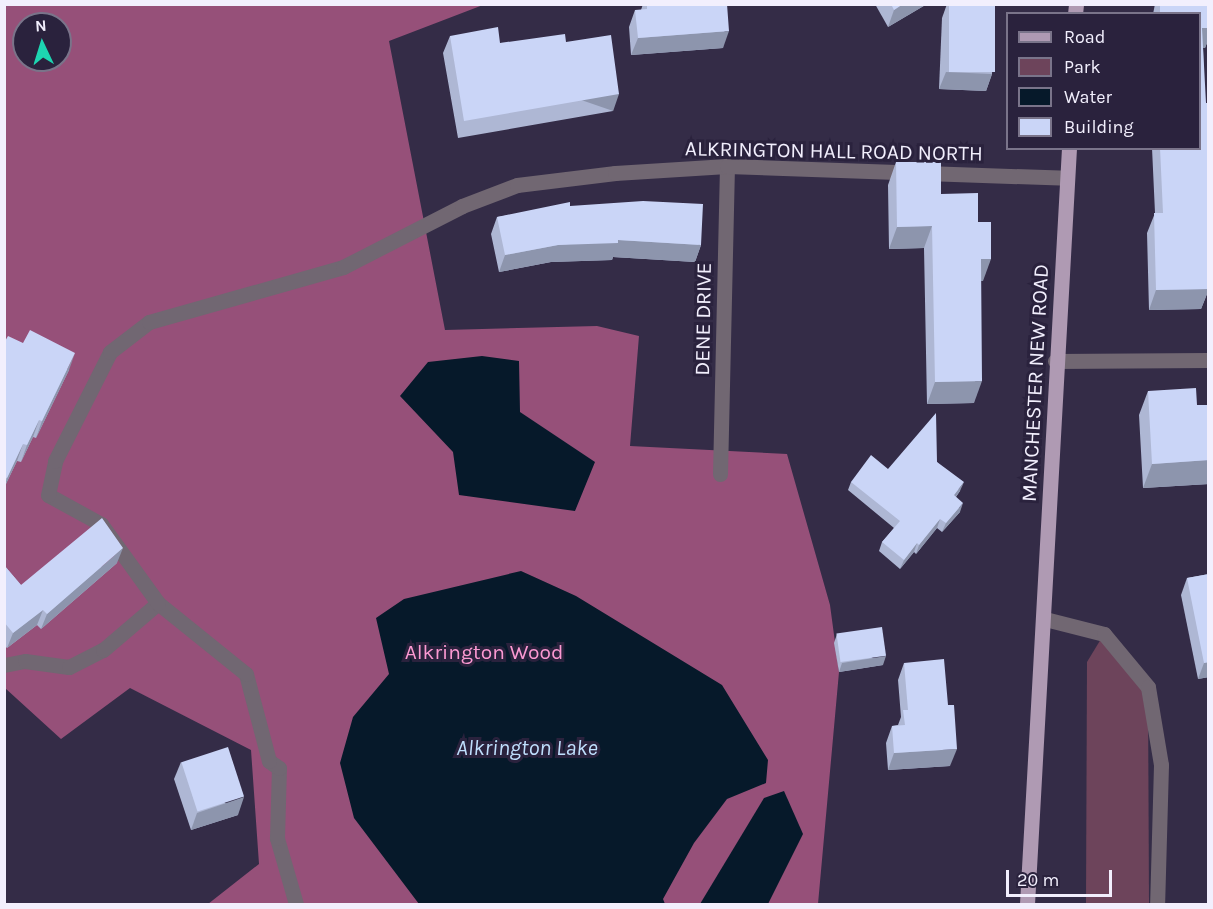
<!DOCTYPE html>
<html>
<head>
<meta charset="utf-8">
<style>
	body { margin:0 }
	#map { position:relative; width:1213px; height:909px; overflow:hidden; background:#342c47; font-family:Karla,sans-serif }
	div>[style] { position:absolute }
	.green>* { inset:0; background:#6d445b }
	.forest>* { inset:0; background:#965079 }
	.water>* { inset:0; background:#06192a }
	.service>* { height:15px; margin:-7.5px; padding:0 7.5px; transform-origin:7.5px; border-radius:7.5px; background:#716772 }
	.minor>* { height:15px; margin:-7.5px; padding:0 7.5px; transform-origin:7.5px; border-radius:7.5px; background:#716772 }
	.tertiary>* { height:15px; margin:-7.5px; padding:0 7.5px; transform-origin:7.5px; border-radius:7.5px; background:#716772 }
	.primary>* { height:15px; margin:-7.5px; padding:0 7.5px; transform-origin:7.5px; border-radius:7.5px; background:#af9ab3 }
	.wall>* { inset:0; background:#aeb7d4 }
	.shaded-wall>* { inset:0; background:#8d95ad; transform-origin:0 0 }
	.building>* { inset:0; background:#cad5f7; transform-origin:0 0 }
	span { translate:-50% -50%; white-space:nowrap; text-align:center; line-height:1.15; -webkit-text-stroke:6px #2a223d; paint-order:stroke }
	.street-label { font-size:21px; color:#f2effd }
	.park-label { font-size:21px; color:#fc99d2 }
	.water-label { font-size:22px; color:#bfdffd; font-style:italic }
	.frame { position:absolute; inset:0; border:6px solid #f2effd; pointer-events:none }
	.legend { position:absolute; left:1006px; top:12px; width:195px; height:138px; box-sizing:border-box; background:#2a223d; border:2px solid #7a748a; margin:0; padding:8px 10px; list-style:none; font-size:18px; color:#f2effd }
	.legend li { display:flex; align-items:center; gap:12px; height:30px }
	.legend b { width:30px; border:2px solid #7a748a }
	.north { position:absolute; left:12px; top:12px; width:60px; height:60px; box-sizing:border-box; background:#2a223d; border:2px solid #7a748a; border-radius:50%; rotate:356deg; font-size:16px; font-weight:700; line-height:24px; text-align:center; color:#f2effd }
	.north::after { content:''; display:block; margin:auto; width:21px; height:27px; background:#1dd5b1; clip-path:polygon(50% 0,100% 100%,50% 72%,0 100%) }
	.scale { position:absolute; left:1006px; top:870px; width:106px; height:27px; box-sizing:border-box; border:3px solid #f2effd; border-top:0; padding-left:8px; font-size:18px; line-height:21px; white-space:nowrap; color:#f2effd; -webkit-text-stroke:4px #2a223d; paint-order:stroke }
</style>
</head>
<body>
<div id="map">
	<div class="green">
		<div style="clip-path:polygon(1104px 634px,1148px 687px,1149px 904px,1086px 904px,1087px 662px)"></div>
	</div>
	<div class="forest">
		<div style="clip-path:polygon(evenodd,4px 5px,483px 5px,389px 41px,445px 330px,597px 326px,639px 336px,630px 446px,787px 454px,830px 605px,839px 672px,818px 904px,208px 904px,259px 864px,251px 750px,130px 688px,61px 739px,5px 688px,4px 5px,24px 24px,60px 24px,60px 60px,24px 60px,24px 24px)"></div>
	</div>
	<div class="water">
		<div style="clip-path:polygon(482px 356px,519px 361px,520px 412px,595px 462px,575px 511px,459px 495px,453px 452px,400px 396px,428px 362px)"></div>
		<div style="clip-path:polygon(521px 571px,576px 596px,722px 685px,768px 760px,766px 783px,727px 799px,694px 843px,663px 899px,665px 904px,419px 904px,354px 818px,340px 763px,353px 717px,389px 674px,376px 618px,404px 599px)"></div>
		<div style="clip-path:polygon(784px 791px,803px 834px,768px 904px,700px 904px,764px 798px)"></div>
	</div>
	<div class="service">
		<div style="left:4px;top:665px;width:21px;rotate:-11deg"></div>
		<div style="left:25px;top:661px;width:44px;rotate:7.8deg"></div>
		<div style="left:69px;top:667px;width:38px;rotate:-27deg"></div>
		<div style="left:103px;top:650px;width:72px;rotate:-40.5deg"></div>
	</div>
	<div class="minor">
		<div style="left:720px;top:474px;width:308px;rotate:-88.7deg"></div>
		<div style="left:1045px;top:619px;width:61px;rotate:14.3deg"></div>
		<div style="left:1104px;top:634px;width:69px;rotate:50.3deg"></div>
		<div style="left:1148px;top:687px;width:79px;rotate:80.5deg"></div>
		<div style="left:1161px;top:765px;width:139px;rotate:91.6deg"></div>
		<div style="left:296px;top:904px;width:69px;rotate:-106.1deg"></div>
		<div style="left:277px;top:838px;width:70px;rotate:-88.4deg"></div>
		<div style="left:279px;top:768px;width:12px;rotate:-145deg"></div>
		<div style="left:269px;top:761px;width:90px;rotate:-104.8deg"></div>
		<div style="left:246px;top:674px;width:113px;rotate:-141.1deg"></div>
		<div style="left:158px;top:603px;width:97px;rotate:-125.8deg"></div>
		<div style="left:101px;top:524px;width:60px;rotate:-151.3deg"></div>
		<div style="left:48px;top:495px;width:35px;rotate:-78deg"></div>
		<div style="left:55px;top:461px;width:122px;rotate:-63.2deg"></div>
		<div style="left:110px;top:352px;width:49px;rotate:-37.6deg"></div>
		<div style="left:149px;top:322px;width:202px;rotate:-15.8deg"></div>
		<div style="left:343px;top:267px;width:134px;rotate:-27.1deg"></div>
		<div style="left:462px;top:206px;width:59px;rotate:-20.9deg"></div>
		<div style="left:517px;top:185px;width:99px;rotate:-7deg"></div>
		<div style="left:615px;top:173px;width:112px;rotate:-3.6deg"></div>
		<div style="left:727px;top:166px;width:340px;rotate:2deg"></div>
	</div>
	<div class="tertiary">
		<div style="left:1055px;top:361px;width:153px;rotate:-0.4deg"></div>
	</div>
	<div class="primary">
		<div style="left:1075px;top:14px;width:10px;rotate:-84deg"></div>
		<div style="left:1027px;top:904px;width:757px;rotate:-86.82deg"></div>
	</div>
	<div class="wall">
		<div style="clip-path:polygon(643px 4px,727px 4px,723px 48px,631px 55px,629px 27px,635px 10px,641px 10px)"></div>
		<div style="clip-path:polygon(875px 4px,927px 4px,888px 27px)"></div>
		<div style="clip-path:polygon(947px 4px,995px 4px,992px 74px,986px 91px,939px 89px,942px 18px)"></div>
		<div style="clip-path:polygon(1155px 4px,1209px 4px,1209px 38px,1205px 48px,1203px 48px,1209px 289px,1201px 309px,1149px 310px,1147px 233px,1155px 213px,1152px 148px,1200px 148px,1200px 14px,1153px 14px)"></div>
		<div style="clip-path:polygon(450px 36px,500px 43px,566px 42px,613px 111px,458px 138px,443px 53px)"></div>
		<div style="clip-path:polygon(896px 162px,941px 194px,978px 222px,983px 281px,981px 281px,974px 403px,927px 404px,924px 248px,889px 249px,888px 185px)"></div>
		<div style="clip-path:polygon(570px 206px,701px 245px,695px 262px,613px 257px,612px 260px,551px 262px,499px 272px,491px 234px,497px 217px)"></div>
		<div style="clip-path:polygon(4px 343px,69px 370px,36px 438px,33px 437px,21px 462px,17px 461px,4px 488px)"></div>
		<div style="clip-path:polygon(1148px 391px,1197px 405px,1209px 405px,1209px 484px,1143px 488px,1139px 415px)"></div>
		<div style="clip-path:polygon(937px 462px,960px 491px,956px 497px,960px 512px,942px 532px,937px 528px,916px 554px,914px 552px,900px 569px,879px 551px,882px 542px,894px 528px,848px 490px,851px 482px,888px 469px)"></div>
		<div style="clip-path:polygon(117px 563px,41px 629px,37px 625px,7px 648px,4px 645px,4px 565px,21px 585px)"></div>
		<div style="clip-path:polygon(1209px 574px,1209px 677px,1198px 679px,1181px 595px,1187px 578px)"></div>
		<div style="clip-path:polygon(837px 634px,883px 665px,839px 672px,834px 643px)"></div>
		<div style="clip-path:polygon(904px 663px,950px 766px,888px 770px,886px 743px,892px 726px,898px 725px,901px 717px,898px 680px)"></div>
		<div style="clip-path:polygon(181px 762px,238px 815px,191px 830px,174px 779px)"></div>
	</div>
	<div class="shaded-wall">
		<div style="clip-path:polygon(903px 4px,927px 4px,888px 27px,894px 10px)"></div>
		<div style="clip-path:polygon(1202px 28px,1209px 28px,1209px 38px,1205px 48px,1200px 48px)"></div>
		<div style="clip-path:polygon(729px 31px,723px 48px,631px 55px,638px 38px)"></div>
		<div style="clip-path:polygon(946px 72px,992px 74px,986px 91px,939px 89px)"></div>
		<div style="left:619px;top:94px;width:18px;height:157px;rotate:109deg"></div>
		<div style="clip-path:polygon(932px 226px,924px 248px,889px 249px,897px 227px)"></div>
		<div style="clip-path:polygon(618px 240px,701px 245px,695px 262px,613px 257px,612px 260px,551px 262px,499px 272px,505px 255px,558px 245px)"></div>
		<div style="clip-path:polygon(981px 259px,991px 259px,983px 281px,973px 281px)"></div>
		<div style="clip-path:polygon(1209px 289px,1201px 309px,1149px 310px,1156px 290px)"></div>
		<div style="clip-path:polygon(75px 353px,69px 370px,36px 438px,42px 421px)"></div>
		<div style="clip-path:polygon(982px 381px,974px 403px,927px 404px,935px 382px)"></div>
		<div style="clip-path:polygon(39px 420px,33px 437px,21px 462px,27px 445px)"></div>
		<div style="clip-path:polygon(23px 444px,17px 461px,4px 488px,7px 478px)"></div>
		<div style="clip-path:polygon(1209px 460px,1209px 484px,1143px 488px,1152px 464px)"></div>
		<div style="clip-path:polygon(964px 482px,960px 491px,950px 504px,954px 495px)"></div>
		<div style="clip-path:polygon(963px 503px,960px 512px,942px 532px,946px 523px)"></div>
		<div style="clip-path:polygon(940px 519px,937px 528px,916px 554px,919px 545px)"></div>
		<div style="clip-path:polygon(917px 543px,914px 552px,900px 569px,904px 560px)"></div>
		<div style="clip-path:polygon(123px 548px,117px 563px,41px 629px,47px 614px)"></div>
		<div style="clip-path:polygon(43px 610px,37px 625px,7px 648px,13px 633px)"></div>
		<div style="clip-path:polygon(886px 656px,883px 665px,839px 672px,842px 663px)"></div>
		<div style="clip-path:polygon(1209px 662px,1209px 677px,1198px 679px,1204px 663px)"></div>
		<div style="clip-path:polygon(957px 749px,950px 766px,888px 770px,894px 753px)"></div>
		<div style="clip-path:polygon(244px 797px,238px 815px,191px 830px,197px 813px)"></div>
	</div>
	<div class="building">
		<div style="clip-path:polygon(647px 4px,727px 4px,729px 31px,638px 38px,635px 10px,647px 9px)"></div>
		<div style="clip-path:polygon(891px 4px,903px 4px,894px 10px)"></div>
		<div style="left:949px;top:4px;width:46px;height:68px"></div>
		<div style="clip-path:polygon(1160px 4px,1209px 4px,1209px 28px,1202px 28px,1206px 103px,1209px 103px,1209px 289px,1156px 290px,1154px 213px,1163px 213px,1160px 148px,1200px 148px,1200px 14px,1160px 14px)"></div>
		<div style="clip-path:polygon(498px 27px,500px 43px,565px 34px,566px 42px,611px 35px,619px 94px,464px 121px,450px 36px)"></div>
		<div style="clip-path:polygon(896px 162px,941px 162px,941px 194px,978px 193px,978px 222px,991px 222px,991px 259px,981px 259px,982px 381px,935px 382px,932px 226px,897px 227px)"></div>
		<div style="clip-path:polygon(643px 201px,703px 204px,701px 245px,618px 240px,618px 243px,558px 245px,505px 255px,497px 217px,570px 202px,570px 206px)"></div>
		<div style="clip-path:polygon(30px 330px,75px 353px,42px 421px,39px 420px,27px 445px,23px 444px,7px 478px,4px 477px,4px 343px,8px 336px,23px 343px)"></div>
		<div style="clip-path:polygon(1196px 388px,1197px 405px,1209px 405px,1209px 460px,1152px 464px,1148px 391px)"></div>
		<div style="clip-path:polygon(936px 413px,937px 462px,964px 482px,954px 495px,963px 503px,946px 523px,940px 519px,919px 545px,917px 543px,904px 560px,882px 542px,900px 521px,851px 482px,871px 455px,888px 469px)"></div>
		<div style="clip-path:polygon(102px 518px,123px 548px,47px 614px,43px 610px,13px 633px,4px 622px,4px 565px,21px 585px)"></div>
		<div style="clip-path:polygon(1209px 574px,1209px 662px,1204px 663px,1187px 578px)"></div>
		<div style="left:882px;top:627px;width:29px;height:46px;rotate:82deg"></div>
		<div style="clip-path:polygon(944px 659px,948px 705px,954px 705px,957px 749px,894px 753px,892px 726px,905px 725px,903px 710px,908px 710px,904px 663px)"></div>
		<div style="left:228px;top:747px;width:52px;height:49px;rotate:72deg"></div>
	</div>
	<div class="street-label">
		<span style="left:834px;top:151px;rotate:1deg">ALKRINGTON HALL ROAD NORTH</span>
		<span style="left:703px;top:319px;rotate:-89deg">DENE DRIVE</span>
		<span style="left:1035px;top:383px;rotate:-87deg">MANCHESTER NEW ROAD</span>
	</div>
	<div class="park-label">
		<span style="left:484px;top:652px">Alkrington Wood</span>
	</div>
	<div class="water-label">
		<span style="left:527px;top:749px">Alkrington Lake</span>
	</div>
	<div class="frame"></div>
	<ul class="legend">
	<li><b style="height:8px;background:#af9ab3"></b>Road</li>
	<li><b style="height:16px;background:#6d445b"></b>Park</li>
	<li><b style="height:16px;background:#06192a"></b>Water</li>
	<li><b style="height:16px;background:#cad5f7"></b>Building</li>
	</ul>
	<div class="north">N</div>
	<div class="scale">20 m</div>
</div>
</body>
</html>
